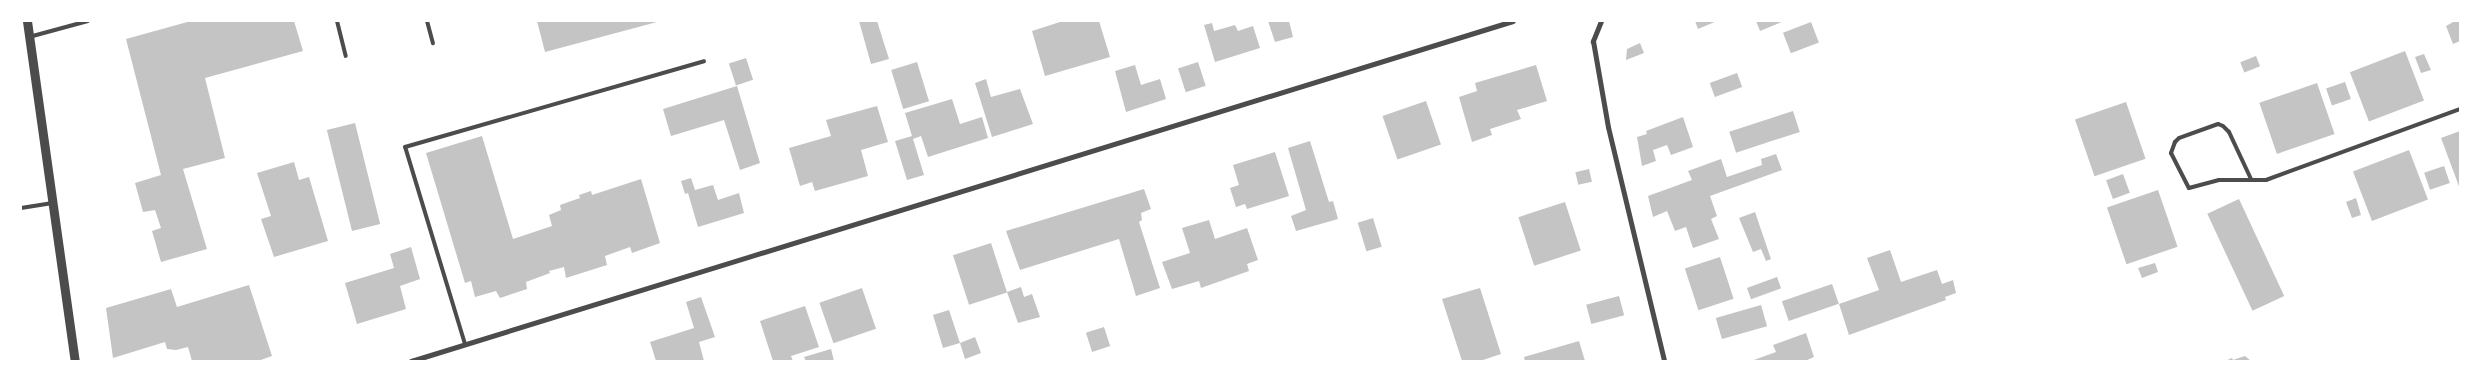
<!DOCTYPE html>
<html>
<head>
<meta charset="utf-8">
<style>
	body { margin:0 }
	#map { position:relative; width:2481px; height:382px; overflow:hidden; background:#fff; font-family:Figtree,sans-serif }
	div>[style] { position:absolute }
	.building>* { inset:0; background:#c4c4c4; transform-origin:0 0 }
	.service>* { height:4px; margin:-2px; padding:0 2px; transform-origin:2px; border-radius:2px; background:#4c4c4c }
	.minor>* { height:5px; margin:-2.5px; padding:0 2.5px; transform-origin:2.5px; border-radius:2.5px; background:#4c4c4c }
	.tertiary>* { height:9px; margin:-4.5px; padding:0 4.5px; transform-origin:4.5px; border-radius:4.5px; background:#4c4c4c }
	span { translate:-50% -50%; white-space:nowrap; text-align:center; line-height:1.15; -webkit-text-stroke:4px #fff; paint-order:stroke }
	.frame { position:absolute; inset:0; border:22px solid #fff; pointer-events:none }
</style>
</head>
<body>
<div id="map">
	<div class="building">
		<div style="clip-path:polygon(191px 21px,294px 21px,303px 51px,205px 78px,225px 158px,183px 169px,207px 249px,161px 262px,152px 231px,161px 228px,155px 210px,143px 212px,135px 183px,161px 175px,126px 39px)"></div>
		<div style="clip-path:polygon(537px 21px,657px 21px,657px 22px,545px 52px)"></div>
		<div style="clip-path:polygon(859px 21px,877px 21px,889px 59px,871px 64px)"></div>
		<div style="clip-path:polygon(1063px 21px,1099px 21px,1110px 57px,1045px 76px,1032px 31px)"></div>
		<div style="clip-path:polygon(1268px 21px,1289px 21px,1293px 37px,1275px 42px)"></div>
		<div style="clip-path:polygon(1695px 21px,1717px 21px,1698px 29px)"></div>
		<div style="clip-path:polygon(1756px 21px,1784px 21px,1760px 31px)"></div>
		<div style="clip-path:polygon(2455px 21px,2460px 21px,2460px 41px,2453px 44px,2446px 26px)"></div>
		<div style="left:1811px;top:22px;width:22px;height:30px;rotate:69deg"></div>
		<div style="clip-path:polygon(1212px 23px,1214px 31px,1235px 25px,1238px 31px,1253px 26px,1260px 48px,1215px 62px,1204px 25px)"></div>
		<div style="clip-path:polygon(1640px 43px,1644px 53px,1626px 60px,1627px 49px)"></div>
		<div style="left:2405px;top:51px;width:53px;height:59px;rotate:69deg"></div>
		<div style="clip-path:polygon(2424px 54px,2431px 70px,2421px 73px,2415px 57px)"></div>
		<div style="left:2256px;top:56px;width:11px;height:17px;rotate:68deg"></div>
		<div style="left:746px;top:58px;width:23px;height:18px;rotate:72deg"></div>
		<div style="left:917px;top:62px;width:41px;height:27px;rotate:73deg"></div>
		<div style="left:1198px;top:62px;width:25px;height:21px;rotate:72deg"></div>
		<div style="clip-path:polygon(1135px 65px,1141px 85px,1160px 79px,1166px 99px,1126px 112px,1115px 71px)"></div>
		<div style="clip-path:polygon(1536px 65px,1547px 101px,1517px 110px,1521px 119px,1490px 129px,1492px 135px,1472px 142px,1459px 97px,1477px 91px,1475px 83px)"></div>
		<div style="left:1737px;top:73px;width:15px;height:29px;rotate:70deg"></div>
		<div style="clip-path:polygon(986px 79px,991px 97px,1020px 89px,1033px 124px,992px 137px,975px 83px)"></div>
		<div style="left:2345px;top:82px;width:18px;height:20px;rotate:71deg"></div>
		<div style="left:2317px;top:83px;width:54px;height:61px;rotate:71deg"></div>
		<div style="clip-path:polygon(737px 86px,760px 163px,740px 170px,724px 120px,671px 136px,663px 109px)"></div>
		<div style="clip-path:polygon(952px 99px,960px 124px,982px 117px,988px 138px,928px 157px,921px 136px,913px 139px,924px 175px,907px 180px,895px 141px,912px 136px,905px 113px)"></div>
		<div style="left:1426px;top:101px;width:46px;height:46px;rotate:71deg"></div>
		<div style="left:2126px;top:102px;width:60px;height:54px;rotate:71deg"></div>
		<div style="clip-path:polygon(877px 106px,888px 142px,861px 150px,868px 176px,815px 191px,812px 182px,800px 186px,789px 148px,831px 136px,826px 120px)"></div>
		<div style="left:1793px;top:111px;width:22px;height:67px;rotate:72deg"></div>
		<div style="clip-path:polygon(1683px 117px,1693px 147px,1671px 155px,1667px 145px,1653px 150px,1656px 161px,1642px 166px,1637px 137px,1647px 134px,1646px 131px)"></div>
		<div style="left:355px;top:123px;width:104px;height:29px;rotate:76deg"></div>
		<div style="clip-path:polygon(2460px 131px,2460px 189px,2441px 138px)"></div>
		<div style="clip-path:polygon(482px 136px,513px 239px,552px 226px,549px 215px,561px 210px,560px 205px,580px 198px,579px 195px,591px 191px,592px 195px,641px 179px,660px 243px,632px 253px,630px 247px,605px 256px,607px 265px,566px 278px,564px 267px,549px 271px,550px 273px,526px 282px,527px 289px,500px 298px,496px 291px,475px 297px,471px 281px,465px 283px,426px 153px)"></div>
		<div style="clip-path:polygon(1310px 141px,1329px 202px,1333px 201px,1338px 219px,1296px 231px,1291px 216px,1306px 210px,1288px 148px)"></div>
		<div style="left:2409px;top:150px;width:53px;height:60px;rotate:69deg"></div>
		<div style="clip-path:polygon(1275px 152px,1289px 196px,1247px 209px,1245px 204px,1236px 207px,1230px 188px,1239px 185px,1233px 165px)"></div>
		<div style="clip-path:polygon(1776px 154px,1782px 170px,1710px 196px,1717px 216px,1711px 219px,1719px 239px,1693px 248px,1686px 227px,1675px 231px,1667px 211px,1653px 217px,1648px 196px,1692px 180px,1688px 171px,1721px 159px,1727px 177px,1762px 165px,1761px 159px)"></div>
		<div style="clip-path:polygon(294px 162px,299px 180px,309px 177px,328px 241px,274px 257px,261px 219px,271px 216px,257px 173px)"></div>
		<div style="left:2444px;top:166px;width:18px;height:21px;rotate:71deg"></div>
		<div style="left:1589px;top:169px;width:13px;height:14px;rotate:77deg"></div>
		<div style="left:2123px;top:174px;width:20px;height:18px;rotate:70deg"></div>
		<div style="clip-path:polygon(691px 178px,695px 190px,713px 185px,718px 200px,739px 193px,744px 213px,698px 227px,688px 193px,685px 194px,681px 181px)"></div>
		<div style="clip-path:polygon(1144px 189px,1151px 209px,1141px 213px,1142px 220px,1139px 222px,1160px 288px,1136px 296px,1119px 239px,1020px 270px,1006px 231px)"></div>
		<div style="left:2158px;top:190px;width:60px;height:54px;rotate:71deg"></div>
		<div style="clip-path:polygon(2356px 198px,2361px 215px,2352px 218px,2346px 202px)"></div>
		<div style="left:2239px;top:199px;width:107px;height:35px;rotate:65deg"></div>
		<div style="left:1565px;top:202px;width:51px;height:49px;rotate:72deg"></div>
		<div style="clip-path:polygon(1755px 212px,1771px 259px,1766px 261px,1761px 249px,1753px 252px,1739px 218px)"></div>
		<div style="left:1373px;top:218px;width:30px;height:16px;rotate:73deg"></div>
		<div style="clip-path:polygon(1209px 220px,1215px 239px,1247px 228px,1258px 260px,1247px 264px,1249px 271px,1201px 288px,1199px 281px,1172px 289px,1162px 262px,1190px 253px,1182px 228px)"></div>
		<div style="left:991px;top:243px;width:52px;height:40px;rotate:72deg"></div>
		<div style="clip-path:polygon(411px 247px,420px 279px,400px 286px,406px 309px,357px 324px,345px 283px,394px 268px,390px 254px)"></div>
		<div style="clip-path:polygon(1890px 250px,1901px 282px,1937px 270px,1942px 284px,1953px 280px,1956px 293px,1945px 297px,1946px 300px,1849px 335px,1839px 304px,1879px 290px,1867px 258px)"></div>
		<div style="left:1720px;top:257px;width:44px;height:37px;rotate:72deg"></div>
		<div style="clip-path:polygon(2155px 263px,2158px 272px,2142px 278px,2138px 268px)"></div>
		<div style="left:1777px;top:277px;width:12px;height:32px;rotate:70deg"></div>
		<div style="left:1832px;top:284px;width:21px;height:53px;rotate:71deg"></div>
		<div style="clip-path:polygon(249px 285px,272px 356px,258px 361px,192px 361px,188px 347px,176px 350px,167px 349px,165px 342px,113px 358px,106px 308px,171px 289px,177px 307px)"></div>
		<div style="clip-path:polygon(1021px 287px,1024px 297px,1032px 294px,1040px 317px,1018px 323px,1007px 292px)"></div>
		<div style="left:862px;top:288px;width:43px;height:45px;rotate:71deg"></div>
		<div style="clip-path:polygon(1480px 288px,1501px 354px,1480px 361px,1462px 361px,1442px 299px)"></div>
		<div style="left:1619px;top:296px;width:20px;height:34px;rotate:75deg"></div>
		<div style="clip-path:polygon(701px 297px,715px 337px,699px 342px,704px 361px,656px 361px,650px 342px,694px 328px,686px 302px)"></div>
		<div style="left:1761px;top:305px;width:22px;height:47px;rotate:74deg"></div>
		<div style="clip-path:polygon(805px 306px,819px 347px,791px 356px,793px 361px,773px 361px,760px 321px)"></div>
		<div style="clip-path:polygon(949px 310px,960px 343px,975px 337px,981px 353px,965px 359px,960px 343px,943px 348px,933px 315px)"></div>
		<div style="left:1104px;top:327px;width:20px;height:19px;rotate:72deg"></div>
		<div style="clip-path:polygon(1806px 333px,1814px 357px,1805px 361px,1751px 361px,1776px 352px,1773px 345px)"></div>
		<div style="clip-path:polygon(1579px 341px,1585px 361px,1525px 361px,1524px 357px)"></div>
		<div style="clip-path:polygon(831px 349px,834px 361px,806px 361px,804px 357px)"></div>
		<div style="clip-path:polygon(2245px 356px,2251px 361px,2225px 361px,2232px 358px,2233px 360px)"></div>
	</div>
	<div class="service">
		<div style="left:337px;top:21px;width:36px;rotate:76deg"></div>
		<div style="left:427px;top:21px;width:23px;rotate:75deg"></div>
		<div style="left:29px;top:37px;width:61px;rotate:-15.2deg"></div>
		<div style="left:2251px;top:179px;width:52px;rotate:-115.1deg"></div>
		<div style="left:2229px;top:132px;width:8px;rotate:-135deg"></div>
		<div style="left:2223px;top:126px;width:5px;rotate:-158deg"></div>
		<div style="left:2218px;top:124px;width:41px;rotate:160.3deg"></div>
		<div style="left:2179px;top:138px;width:6px;rotate:135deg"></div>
		<div style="left:2175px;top:142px;width:12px;rotate:110deg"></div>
		<div style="left:2171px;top:153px;width:39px;rotate:63deg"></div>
		<div style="left:2189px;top:188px;width:31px;rotate:-15deg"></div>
		<div style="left:2219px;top:180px;width:47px"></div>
		<div style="left:2266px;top:180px;width:207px;rotate:-20.1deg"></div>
		<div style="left:21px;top:208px;width:32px;rotate:-9deg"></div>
		<div style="left:465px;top:344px;width:206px;rotate:-106.9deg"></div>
		<div style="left:405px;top:147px;width:311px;rotate:-16deg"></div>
	</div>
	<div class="minor">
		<div style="left:1601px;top:21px;width:22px;rotate:112deg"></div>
		<div style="left:1593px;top:41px;width:87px;rotate:80.1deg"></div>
		<div style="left:1608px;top:127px;width:241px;rotate:76.5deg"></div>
		<div style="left:411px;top:361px;width:1153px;rotate:-17.15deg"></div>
	</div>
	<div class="tertiary">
		<div style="left:27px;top:21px;width:343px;rotate:82deg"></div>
	</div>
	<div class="frame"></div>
</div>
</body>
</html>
